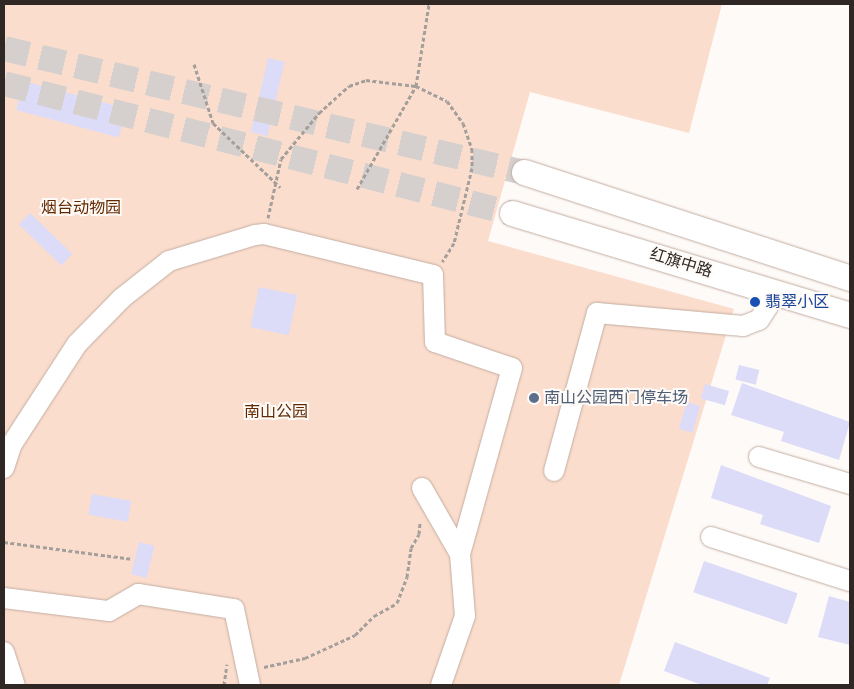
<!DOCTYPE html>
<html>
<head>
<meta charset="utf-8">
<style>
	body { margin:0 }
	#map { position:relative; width:854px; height:689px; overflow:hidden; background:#fefaf7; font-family:"Source Sans 3","Noto Sans SC",sans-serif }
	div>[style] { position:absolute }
	.green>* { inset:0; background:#fbddcd }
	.building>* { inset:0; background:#dcdcf9; transform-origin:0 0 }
	.major-tunnel>* { height:25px; margin-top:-12.5px; transform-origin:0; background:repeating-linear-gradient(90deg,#d5d0cd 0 25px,transparent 0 37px) }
	.path>* { height:3px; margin-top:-1.5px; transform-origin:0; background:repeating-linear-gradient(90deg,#a59f9c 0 4px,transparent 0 6.5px) }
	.roads { filter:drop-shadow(0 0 1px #c2ada2) drop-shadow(0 0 1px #c2ada2) }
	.minor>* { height:20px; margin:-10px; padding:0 10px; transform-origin:10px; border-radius:10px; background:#fff }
	.major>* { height:25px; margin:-12.5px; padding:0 12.5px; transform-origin:12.5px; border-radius:12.5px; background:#fff }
	.dots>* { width:14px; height:14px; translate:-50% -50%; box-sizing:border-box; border:2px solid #fefaf7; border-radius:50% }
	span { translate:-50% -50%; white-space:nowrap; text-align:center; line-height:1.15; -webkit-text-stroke:4px #fefaf7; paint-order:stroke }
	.park-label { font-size:16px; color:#632a01 }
	.street-label { font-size:16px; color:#2f2723 }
	.transit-label { font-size:16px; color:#164399 }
	.left { translate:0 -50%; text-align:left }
	.service-label { font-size:16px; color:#4e5e75 }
	.frame { position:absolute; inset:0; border:5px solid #2f2723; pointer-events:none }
</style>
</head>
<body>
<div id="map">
	<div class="green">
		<div style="clip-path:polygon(4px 4px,722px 4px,689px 133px,530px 92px,488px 241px,734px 309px,619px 685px,4px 685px)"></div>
	</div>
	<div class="building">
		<div style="left:268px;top:58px;width:17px;height:76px;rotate:13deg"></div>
		<div style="left:24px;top:81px;width:106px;height:30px;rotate:15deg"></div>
		<div style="left:30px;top:213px;width:59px;height:16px;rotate:44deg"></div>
		<div style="left:259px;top:287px;width:39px;height:41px;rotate:12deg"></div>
		<div style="left:739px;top:365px;width:21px;height:15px;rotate:14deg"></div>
		<div style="clip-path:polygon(742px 383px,850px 422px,839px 460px,781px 441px,784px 432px,731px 415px)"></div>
		<div style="left:705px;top:384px;width:25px;height:15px;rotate:16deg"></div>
		<div style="left:687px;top:402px;width:14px;height:28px;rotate:17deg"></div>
		<div style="clip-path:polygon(721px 465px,831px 506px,819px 543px,760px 524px,763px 515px,711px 498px)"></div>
		<div style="left:92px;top:494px;width:40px;height:21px;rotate:10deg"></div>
		<div style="left:139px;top:542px;width:16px;height:33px;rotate:14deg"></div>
		<div style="left:704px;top:561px;width:99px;height:33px;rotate:19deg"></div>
		<div style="clip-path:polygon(829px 596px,850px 602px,850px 645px,818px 637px)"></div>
		<div style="clip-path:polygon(675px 642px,770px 678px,767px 685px,702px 685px,664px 671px)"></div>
	</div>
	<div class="major-tunnel">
		<div style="left:4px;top:48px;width:535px;rotate:13.41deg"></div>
		<div style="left:4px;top:83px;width:524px;rotate:14.35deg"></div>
	</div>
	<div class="path">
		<div style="left:194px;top:64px;width:62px;rotate:72.1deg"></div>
		<div style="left:213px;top:123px;width:93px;rotate:43.7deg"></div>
		<div style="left:357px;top:189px;width:119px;rotate:-60.2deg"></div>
		<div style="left:416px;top:86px;width:83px;rotate:-81deg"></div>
		<div style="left:268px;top:218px;width:60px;rotate:-77.6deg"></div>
		<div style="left:281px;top:159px;width:60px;rotate:-50.4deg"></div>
		<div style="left:319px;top:113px;width:40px;rotate:-42deg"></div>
		<div style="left:349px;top:86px;width:18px;rotate:-19deg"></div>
		<div style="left:366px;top:80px;width:50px;rotate:6.8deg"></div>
		<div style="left:416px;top:86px;width:34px;rotate:26deg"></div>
		<div style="left:447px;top:101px;width:27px;rotate:54deg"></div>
		<div style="left:463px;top:123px;width:28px;rotate:71deg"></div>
		<div style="left:472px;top:149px;width:19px;rotate:90deg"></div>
		<div style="left:472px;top:168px;width:77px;rotate:103.5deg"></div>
		<div style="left:454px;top:243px;width:22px;rotate:122deg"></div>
		<div style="left:4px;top:542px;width:130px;rotate:7.5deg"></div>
		<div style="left:264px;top:667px;width:42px;rotate:-12.4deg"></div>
		<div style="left:305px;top:658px;width:55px;rotate:-24.7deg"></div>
		<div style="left:355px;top:635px;width:27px;rotate:-45deg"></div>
		<div style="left:374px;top:616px;width:26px;rotate:-29deg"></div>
		<div style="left:397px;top:603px;width:28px;rotate:-69deg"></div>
		<div style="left:407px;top:577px;width:29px;rotate:-82deg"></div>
		<div style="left:411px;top:548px;width:16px;rotate:-60deg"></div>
		<div style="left:419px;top:534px;width:12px;rotate:-85deg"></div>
		<div style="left:224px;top:685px;width:21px;rotate:-82deg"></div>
	</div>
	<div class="roads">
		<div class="minor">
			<div style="left:759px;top:457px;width:95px;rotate:16.5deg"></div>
			<div style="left:4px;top:468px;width:25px;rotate:-72deg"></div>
			<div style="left:12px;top:444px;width:119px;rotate:-57deg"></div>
			<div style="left:77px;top:344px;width:64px;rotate:-45.6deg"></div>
			<div style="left:122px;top:298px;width:60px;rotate:-38.2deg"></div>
			<div style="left:169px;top:261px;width:90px;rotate:-16.8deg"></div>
			<div style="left:255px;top:235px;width:9px;rotate:-6deg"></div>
			<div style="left:264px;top:234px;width:174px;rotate:13.6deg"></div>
			<div style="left:433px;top:275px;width:67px;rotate:88.3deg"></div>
			<div style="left:435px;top:342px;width:81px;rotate:18.7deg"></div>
			<div style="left:512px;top:368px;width:193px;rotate:105.6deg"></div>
			<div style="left:460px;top:554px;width:62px;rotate:85.4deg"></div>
			<div style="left:465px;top:616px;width:73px;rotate:109.2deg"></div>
			<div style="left:554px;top:471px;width:164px;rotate:-74.8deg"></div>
			<div style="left:597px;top:313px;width:147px;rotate:5.1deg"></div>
			<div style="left:743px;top:326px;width:17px;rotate:-21deg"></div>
			<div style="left:759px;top:320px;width:17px;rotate:-57deg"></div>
			<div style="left:768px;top:306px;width:16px;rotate:-79deg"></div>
			<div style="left:422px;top:488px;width:76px;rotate:60.1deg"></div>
			<div style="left:711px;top:537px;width:146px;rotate:17.6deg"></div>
			<div style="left:4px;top:598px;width:106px;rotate:7.1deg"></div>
			<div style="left:109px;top:611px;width:34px;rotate:-30deg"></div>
			<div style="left:138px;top:594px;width:97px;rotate:8.9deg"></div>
			<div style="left:234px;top:609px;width:78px;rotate:78.1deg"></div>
			<div style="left:4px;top:652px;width:35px;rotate:72deg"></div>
		</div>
		<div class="major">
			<div style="left:524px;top:172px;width:343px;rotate:18deg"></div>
			<div style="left:512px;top:213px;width:353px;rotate:16.8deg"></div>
		</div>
	</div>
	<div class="dots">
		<div style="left:755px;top:302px;background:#1a4fb4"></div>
		<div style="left:534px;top:398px;background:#5c6f8a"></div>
	</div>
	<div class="park-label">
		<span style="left:81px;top:208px">烟台动物园</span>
		<span style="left:276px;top:412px">南山公园</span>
	</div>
	<div class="street-label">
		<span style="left:681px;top:263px;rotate:17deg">红旗中路</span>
	</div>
	<div class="transit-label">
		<span class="left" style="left:765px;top:302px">翡翠小区</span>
	</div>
	<div class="service-label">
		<span class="left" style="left:544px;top:398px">南山公园西门停车场</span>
	</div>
	<div class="frame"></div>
</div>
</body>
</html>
